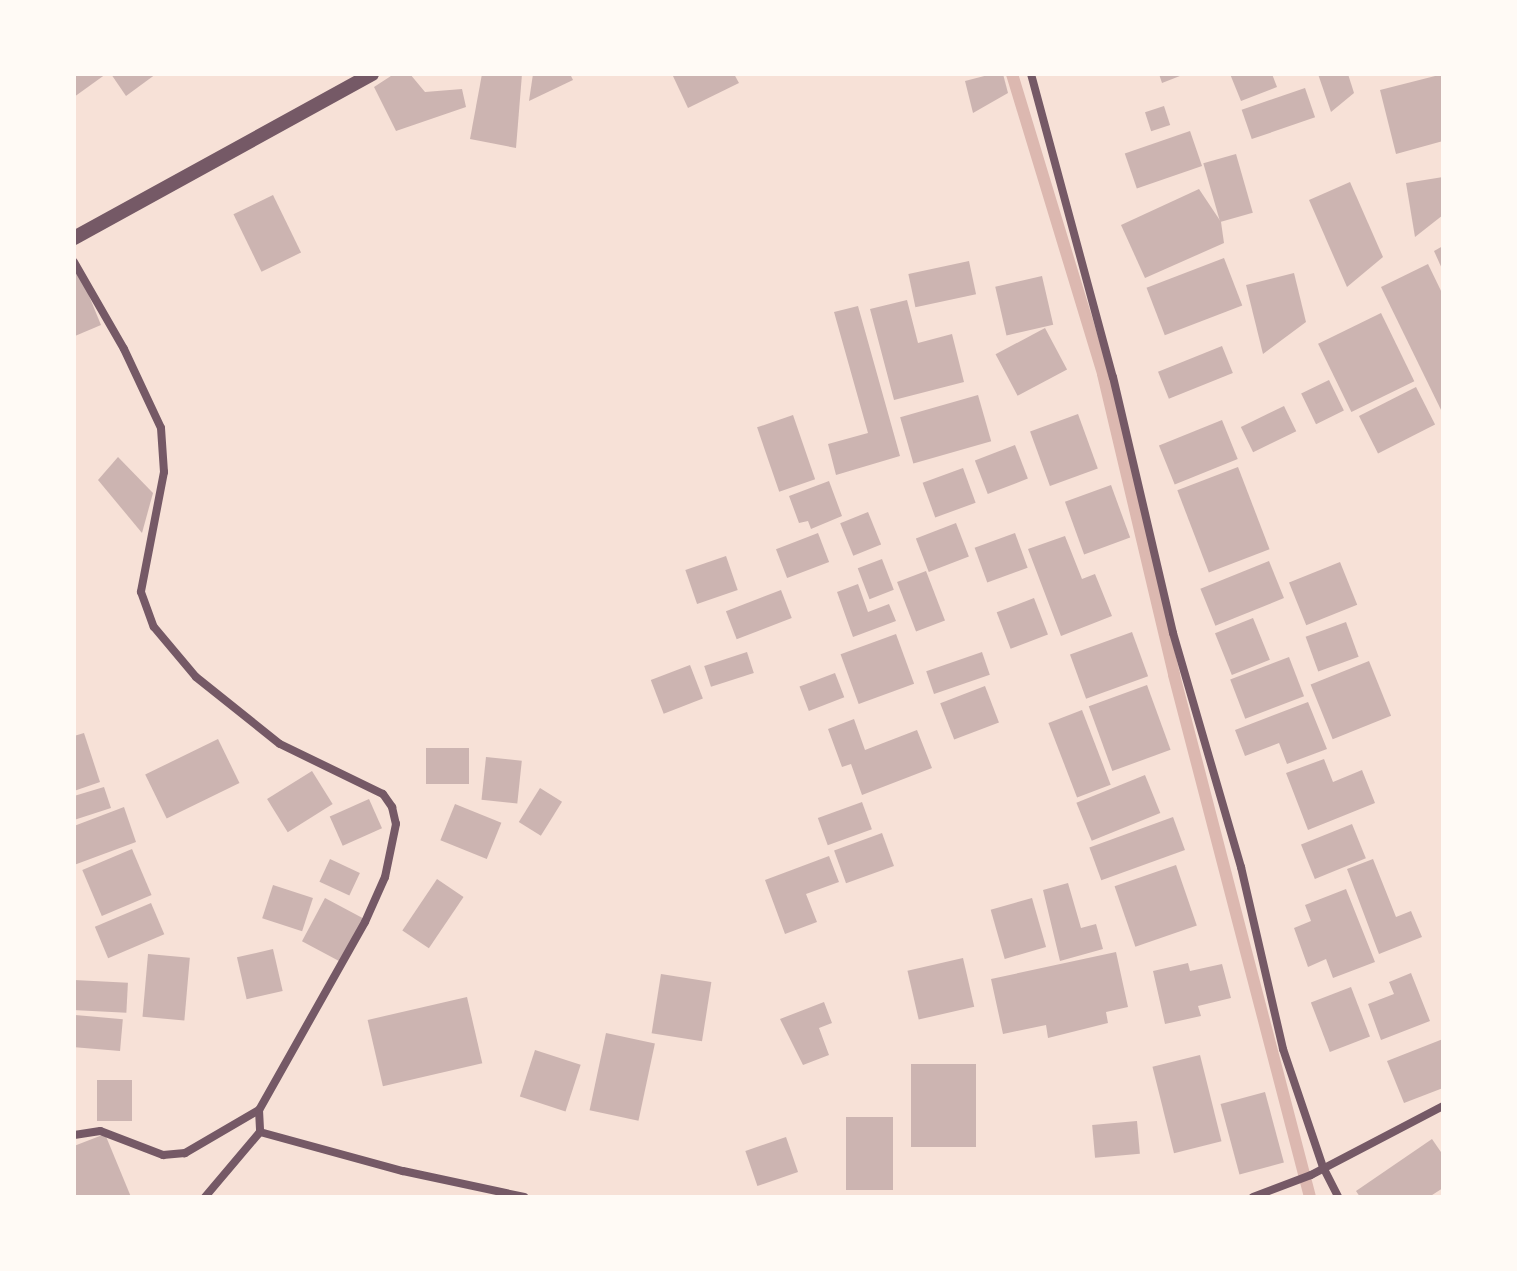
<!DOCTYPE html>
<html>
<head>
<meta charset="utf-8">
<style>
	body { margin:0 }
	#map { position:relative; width:1517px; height:1271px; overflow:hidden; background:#f7e1d7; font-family:"DM Sans",sans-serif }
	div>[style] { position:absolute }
	.stream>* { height:12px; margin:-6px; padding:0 6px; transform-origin:6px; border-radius:6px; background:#dcb8b0 }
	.building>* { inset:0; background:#ccb4b1; transform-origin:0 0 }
	.minor>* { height:8px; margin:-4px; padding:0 4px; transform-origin:4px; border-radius:4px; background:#755966 }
	.tertiary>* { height:14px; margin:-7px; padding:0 7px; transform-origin:7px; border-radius:7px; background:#755966 }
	span { translate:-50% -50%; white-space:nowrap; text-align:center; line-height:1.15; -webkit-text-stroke:8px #fffaf5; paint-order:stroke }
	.frame { position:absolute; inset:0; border:76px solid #fffaf5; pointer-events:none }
</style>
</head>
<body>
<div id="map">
	<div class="stream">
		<div style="left:1012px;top:74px;width:313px;rotate:73.1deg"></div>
		<div style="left:1103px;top:374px;width:309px;rotate:76.7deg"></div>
		<div style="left:1174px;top:675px;width:539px;rotate:75.4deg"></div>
	</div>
	<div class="building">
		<div style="clip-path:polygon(74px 74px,106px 74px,74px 97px)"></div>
		<div style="clip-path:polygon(111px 74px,156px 74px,126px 96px)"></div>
		<div style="clip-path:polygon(394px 74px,410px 74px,425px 92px,462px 89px,466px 107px,396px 131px,374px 87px)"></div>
		<div style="clip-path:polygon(482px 74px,522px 74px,516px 148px,470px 139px)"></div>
		<div style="clip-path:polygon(533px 74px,570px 74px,573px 80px,529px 101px)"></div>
		<div style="clip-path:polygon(672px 74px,734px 74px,739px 83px,688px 108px)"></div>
		<div style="clip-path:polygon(992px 74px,1003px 74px,1008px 93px,973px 113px,965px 81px)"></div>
		<div style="clip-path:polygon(1159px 74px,1185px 74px,1162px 83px)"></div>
		<div style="clip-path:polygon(1230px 74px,1272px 74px,1277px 87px,1241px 101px)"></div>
		<div style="clip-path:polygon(1318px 74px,1348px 74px,1354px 93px,1331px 112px)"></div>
		<div style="clip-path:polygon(1443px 74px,1443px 141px,1396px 154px,1380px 90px)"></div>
		<div style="left:1305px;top:88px;width:31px;height:67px;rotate:71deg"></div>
		<div style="left:1164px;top:106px;width:20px;height:20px;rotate:72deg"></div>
		<div style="left:1190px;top:131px;width:37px;height:69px;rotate:71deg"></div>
		<div style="left:1236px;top:154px;width:61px;height:34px;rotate:74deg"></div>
		<div style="clip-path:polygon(1443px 177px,1443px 215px,1415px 237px,1406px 183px)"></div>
		<div style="clip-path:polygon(1350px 182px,1383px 257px,1347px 287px,1309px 200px)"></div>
		<div style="clip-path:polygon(1199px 189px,1221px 222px,1224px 243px,1145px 278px,1121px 225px)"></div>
		<div style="left:273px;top:195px;width:64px;height:44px;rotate:64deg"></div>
		<div style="clip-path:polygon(1443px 246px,1443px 271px,1434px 251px)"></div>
		<div style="left:1224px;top:258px;width:51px;height:83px;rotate:69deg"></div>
		<div style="left:969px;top:261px;width:34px;height:62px;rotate:78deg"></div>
		<div style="clip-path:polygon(1428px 264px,1443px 295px,1443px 414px,1381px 287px)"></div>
		<div style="clip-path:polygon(78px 269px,101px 325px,75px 336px,74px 270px)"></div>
		<div style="clip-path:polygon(1294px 273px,1306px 322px,1263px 354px,1246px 285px)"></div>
		<div style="left:1042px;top:276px;width:50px;height:48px;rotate:77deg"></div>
		<div style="clip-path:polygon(907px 300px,918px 343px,952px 334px,964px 382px,894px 400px,870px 309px)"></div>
		<div style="clip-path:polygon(858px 306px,900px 456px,836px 475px,828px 444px,868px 433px,834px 312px)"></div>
		<div style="left:1381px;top:313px;width:76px;height:70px;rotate:64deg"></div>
		<div style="left:1045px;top:328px;width:47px;height:56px;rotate:62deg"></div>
		<div style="left:1222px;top:346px;width:29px;height:69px;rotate:68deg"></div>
		<div style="left:1329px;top:380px;width:34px;height:31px;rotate:64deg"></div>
		<div style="left:1416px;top:387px;width:42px;height:64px;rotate:63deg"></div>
		<div style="left:978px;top:395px;width:48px;height:81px;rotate:74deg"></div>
		<div style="left:1284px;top:406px;width:28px;height:48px;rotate:64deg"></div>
		<div style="left:1078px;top:414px;width:58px;height:51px;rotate:70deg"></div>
		<div style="left:793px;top:415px;width:68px;height:38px;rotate:71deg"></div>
		<div style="left:1222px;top:420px;width:42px;height:68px;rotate:68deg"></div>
		<div style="left:1015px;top:445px;width:36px;height:43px;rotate:69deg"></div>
		<div style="clip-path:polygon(118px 457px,153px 493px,142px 533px,98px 480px)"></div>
		<div style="left:1238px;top:467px;width:88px;height:65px;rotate:69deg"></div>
		<div style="left:963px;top:468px;width:37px;height:43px;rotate:70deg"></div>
		<div style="clip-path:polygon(829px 481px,842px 516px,811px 529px,808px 521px,799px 523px,789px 496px)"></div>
		<div style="left:1111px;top:485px;width:56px;height:49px;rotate:70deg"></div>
		<div style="left:868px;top:512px;width:35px;height:30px;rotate:68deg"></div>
		<div style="left:956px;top:523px;width:36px;height:43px;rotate:69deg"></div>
		<div style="left:818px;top:533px;width:31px;height:45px;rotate:69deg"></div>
		<div style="left:1015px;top:533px;width:37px;height:43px;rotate:70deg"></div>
		<div style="clip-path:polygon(1065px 536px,1082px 579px,1095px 574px,1112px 616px,1061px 636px,1028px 549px)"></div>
		<div style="left:726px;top:556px;width:36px;height:43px;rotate:71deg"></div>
		<div style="left:882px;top:559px;width:33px;height:26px;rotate:69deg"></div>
		<div style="left:1269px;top:561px;width:40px;height:74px;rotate:68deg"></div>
		<div style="left:1340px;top:562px;width:46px;height:55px;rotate:68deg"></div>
		<div style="left:926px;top:571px;width:53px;height:31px;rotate:69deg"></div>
		<div style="clip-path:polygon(858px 584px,868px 612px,889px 604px,896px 621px,853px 637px,837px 592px)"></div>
		<div style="left:781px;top:590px;width:30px;height:59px;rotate:69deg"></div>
		<div style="left:1034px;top:598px;width:39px;height:40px;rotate:69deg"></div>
		<div style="left:1253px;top:618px;width:45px;height:41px;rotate:68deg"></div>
		<div style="left:1346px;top:622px;width:37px;height:43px;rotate:70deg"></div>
		<div style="left:1132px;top:632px;width:47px;height:66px;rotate:70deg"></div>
		<div style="left:896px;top:634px;width:53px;height:59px;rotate:70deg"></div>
		<div style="left:747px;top:652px;width:22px;height:45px;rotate:72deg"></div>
		<div style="left:982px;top:652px;width:24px;height:59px;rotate:71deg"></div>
		<div style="left:1289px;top:657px;width:42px;height:63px;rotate:69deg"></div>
		<div style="left:1369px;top:661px;width:59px;height:63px;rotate:68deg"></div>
		<div style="left:690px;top:665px;width:36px;height:42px;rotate:69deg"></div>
		<div style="left:835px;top:673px;width:26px;height:38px;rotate:69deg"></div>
		<div style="left:1147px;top:685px;width:69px;height:62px;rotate:70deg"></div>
		<div style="left:985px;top:686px;width:39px;height:48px;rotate:69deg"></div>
		<div style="clip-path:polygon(1308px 702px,1327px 749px,1287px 764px,1279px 743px,1245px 756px,1235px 730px)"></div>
		<div style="left:1082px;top:710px;width:80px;height:36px;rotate:69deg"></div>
		<div style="clip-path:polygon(854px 719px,865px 750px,917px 730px,932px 768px,862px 795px,851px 764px,842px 767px,828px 729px)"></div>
		<div style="clip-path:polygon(84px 733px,100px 782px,74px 791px,74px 736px)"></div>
		<div style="left:218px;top:739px;width:49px;height:81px;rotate:64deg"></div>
		<div style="left:426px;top:748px;width:43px;height:36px"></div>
		<div style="left:486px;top:757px;width:36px;height:43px;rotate:6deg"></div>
		<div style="clip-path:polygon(1324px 759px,1333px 782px,1362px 770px,1375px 803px,1308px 830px,1286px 773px)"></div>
		<div style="left:312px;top:771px;width:39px;height:53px;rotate:58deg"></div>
		<div style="left:1145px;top:775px;width:41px;height:74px;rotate:68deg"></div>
		<div style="clip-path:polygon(104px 787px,111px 808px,74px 820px,74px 796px)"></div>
		<div style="left:540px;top:788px;width:26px;height:40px;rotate:32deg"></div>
		<div style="left:369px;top:799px;width:32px;height:43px;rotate:66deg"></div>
		<div style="left:862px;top:802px;width:29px;height:47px;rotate:70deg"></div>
		<div style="left:455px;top:804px;width:50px;height:39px;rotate:22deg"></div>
		<div style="clip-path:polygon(124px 807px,136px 842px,74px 865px,74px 826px)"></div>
		<div style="left:1173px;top:817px;width:35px;height:89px;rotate:70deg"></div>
		<div style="left:1352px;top:824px;width:37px;height:55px;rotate:68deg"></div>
		<div style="left:882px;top:833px;width:35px;height:51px;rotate:70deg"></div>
		<div style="left:132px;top:849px;width:50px;height:54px;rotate:67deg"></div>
		<div style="clip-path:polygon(829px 856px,839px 882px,806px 894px,817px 922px,785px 934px,765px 880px)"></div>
		<div style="left:330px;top:859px;width:33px;height:25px;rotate:25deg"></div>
		<div style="clip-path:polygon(1373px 859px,1396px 917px,1411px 911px,1422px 937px,1379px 954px,1347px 869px)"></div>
		<div style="left:1176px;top:865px;width:64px;height:65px;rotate:71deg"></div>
		<div style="left:437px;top:879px;width:32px;height:62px;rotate:34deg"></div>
		<div style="clip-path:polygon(1068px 883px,1081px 928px,1096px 924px,1103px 949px,1060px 961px,1043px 890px)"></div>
		<div style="left:273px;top:885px;width:42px;height:35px;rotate:18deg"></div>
		<div style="clip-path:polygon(1346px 889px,1375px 962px,1333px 978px,1326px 959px,1308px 967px,1294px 928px,1311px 921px,1305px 905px)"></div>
		<div style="left:325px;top:898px;width:43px;height:49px;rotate:28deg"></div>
		<div style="left:1032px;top:898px;width:51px;height:43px;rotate:74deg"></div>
		<div style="left:151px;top:903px;width:34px;height:61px;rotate:67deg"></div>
		<div style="left:273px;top:949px;width:43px;height:37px;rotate:77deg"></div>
		<div style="clip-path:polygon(1116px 952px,1128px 1007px,1106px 1012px,1108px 1023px,1048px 1038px,1046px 1025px,1003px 1034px,991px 979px)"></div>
		<div style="left:148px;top:954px;width:42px;height:63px;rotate:5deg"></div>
		<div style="left:963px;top:958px;width:50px;height:57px;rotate:77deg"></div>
		<div style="clip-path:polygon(1188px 963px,1190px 971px,1222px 964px,1231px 998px,1198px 1006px,1201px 1016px,1165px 1024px,1153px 971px)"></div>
		<div style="clip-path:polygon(1411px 973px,1430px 1021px,1381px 1040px,1368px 1004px,1394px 994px,1389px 982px)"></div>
		<div style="left:661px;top:974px;width:51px;height:60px;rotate:9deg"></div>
		<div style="left:74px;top:980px;width:54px;height:30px;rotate:3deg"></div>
		<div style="left:1351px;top:987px;width:53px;height:43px;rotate:69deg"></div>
		<div style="left:467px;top:997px;width:68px;height:102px;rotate:77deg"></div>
		<div style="clip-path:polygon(824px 1002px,832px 1023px,819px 1028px,829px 1055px,803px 1065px,780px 1019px)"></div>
		<div style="left:75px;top:1015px;width:48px;height:32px;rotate:5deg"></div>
		<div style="left:606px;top:1033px;width:50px;height:79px;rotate:12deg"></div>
		<div style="clip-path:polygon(1443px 1039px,1443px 1088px,1404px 1103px,1387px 1061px)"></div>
		<div style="left:535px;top:1050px;width:48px;height:49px;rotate:18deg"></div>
		<div style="left:1200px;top:1055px;width:89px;height:49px;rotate:76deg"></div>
		<div style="left:976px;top:1064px;width:83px;height:65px;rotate:90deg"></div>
		<div style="left:97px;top:1080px;width:35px;height:41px"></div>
		<div style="left:1265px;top:1092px;width:73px;height:46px;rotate:75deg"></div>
		<div style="left:846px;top:1117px;width:47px;height:73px"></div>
		<div style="left:1137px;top:1121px;width:33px;height:45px;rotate:85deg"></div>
		<div style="clip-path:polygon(105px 1134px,131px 1197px,74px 1197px,74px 1146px)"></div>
		<div style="left:786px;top:1137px;width:37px;height:43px;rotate:71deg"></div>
		<div style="clip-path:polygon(1432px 1139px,1443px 1155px,1443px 1188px,1429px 1197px,1360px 1197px,1356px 1191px)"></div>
	</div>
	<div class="minor">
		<div style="left:1031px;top:74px;width:314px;rotate:74.9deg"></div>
		<div style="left:1113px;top:377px;width:263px;rotate:76.8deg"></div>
		<div style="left:1173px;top:633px;width:244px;rotate:73.8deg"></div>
		<div style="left:1241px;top:867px;width:187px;rotate:77deg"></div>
		<div style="left:1283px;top:1049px;width:125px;rotate:71.3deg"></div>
		<div style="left:1323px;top:1167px;width:34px;rotate:63deg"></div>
		<div style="left:74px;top:262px;width:100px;rotate:60.1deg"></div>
		<div style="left:124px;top:349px;width:87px;rotate:64.9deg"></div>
		<div style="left:161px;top:428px;width:44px;rotate:86.1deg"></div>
		<div style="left:164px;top:472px;width:122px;rotate:100.9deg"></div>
		<div style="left:141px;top:592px;width:37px;rotate:70deg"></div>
		<div style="left:154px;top:627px;width:65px;rotate:50deg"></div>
		<div style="left:196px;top:677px;width:107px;rotate:38.6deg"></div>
		<div style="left:280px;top:744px;width:114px;rotate:25.9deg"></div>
		<div style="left:383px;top:794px;width:16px;rotate:55deg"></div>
		<div style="left:392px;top:807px;width:17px;rotate:77deg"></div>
		<div style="left:396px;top:824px;width:54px;rotate:101.7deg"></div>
		<div style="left:385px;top:877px;width:49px;rotate:114deg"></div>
		<div style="left:365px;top:922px;width:216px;rotate:119.4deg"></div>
		<div style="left:259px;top:1110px;width:86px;rotate:149.8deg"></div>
		<div style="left:185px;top:1153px;width:22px;rotate:175deg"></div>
		<div style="left:163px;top:1155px;width:67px;rotate:-159.1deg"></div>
		<div style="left:100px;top:1131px;width:26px;rotate:171deg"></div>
		<div style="left:259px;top:1110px;width:22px;rotate:87deg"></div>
		<div style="left:260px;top:1132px;width:148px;rotate:15.3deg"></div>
		<div style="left:403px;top:1171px;width:124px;rotate:12.1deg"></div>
		<div style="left:205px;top:1197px;width:85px;rotate:-49.8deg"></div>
		<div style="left:1253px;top:1197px;width:62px;rotate:-20.8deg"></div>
		<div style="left:1311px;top:1175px;width:149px;rotate:-27.6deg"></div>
	</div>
	<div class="tertiary">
		<div style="left:74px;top:238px;width:340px;rotate:-28.8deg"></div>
	</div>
	<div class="frame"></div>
</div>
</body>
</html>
